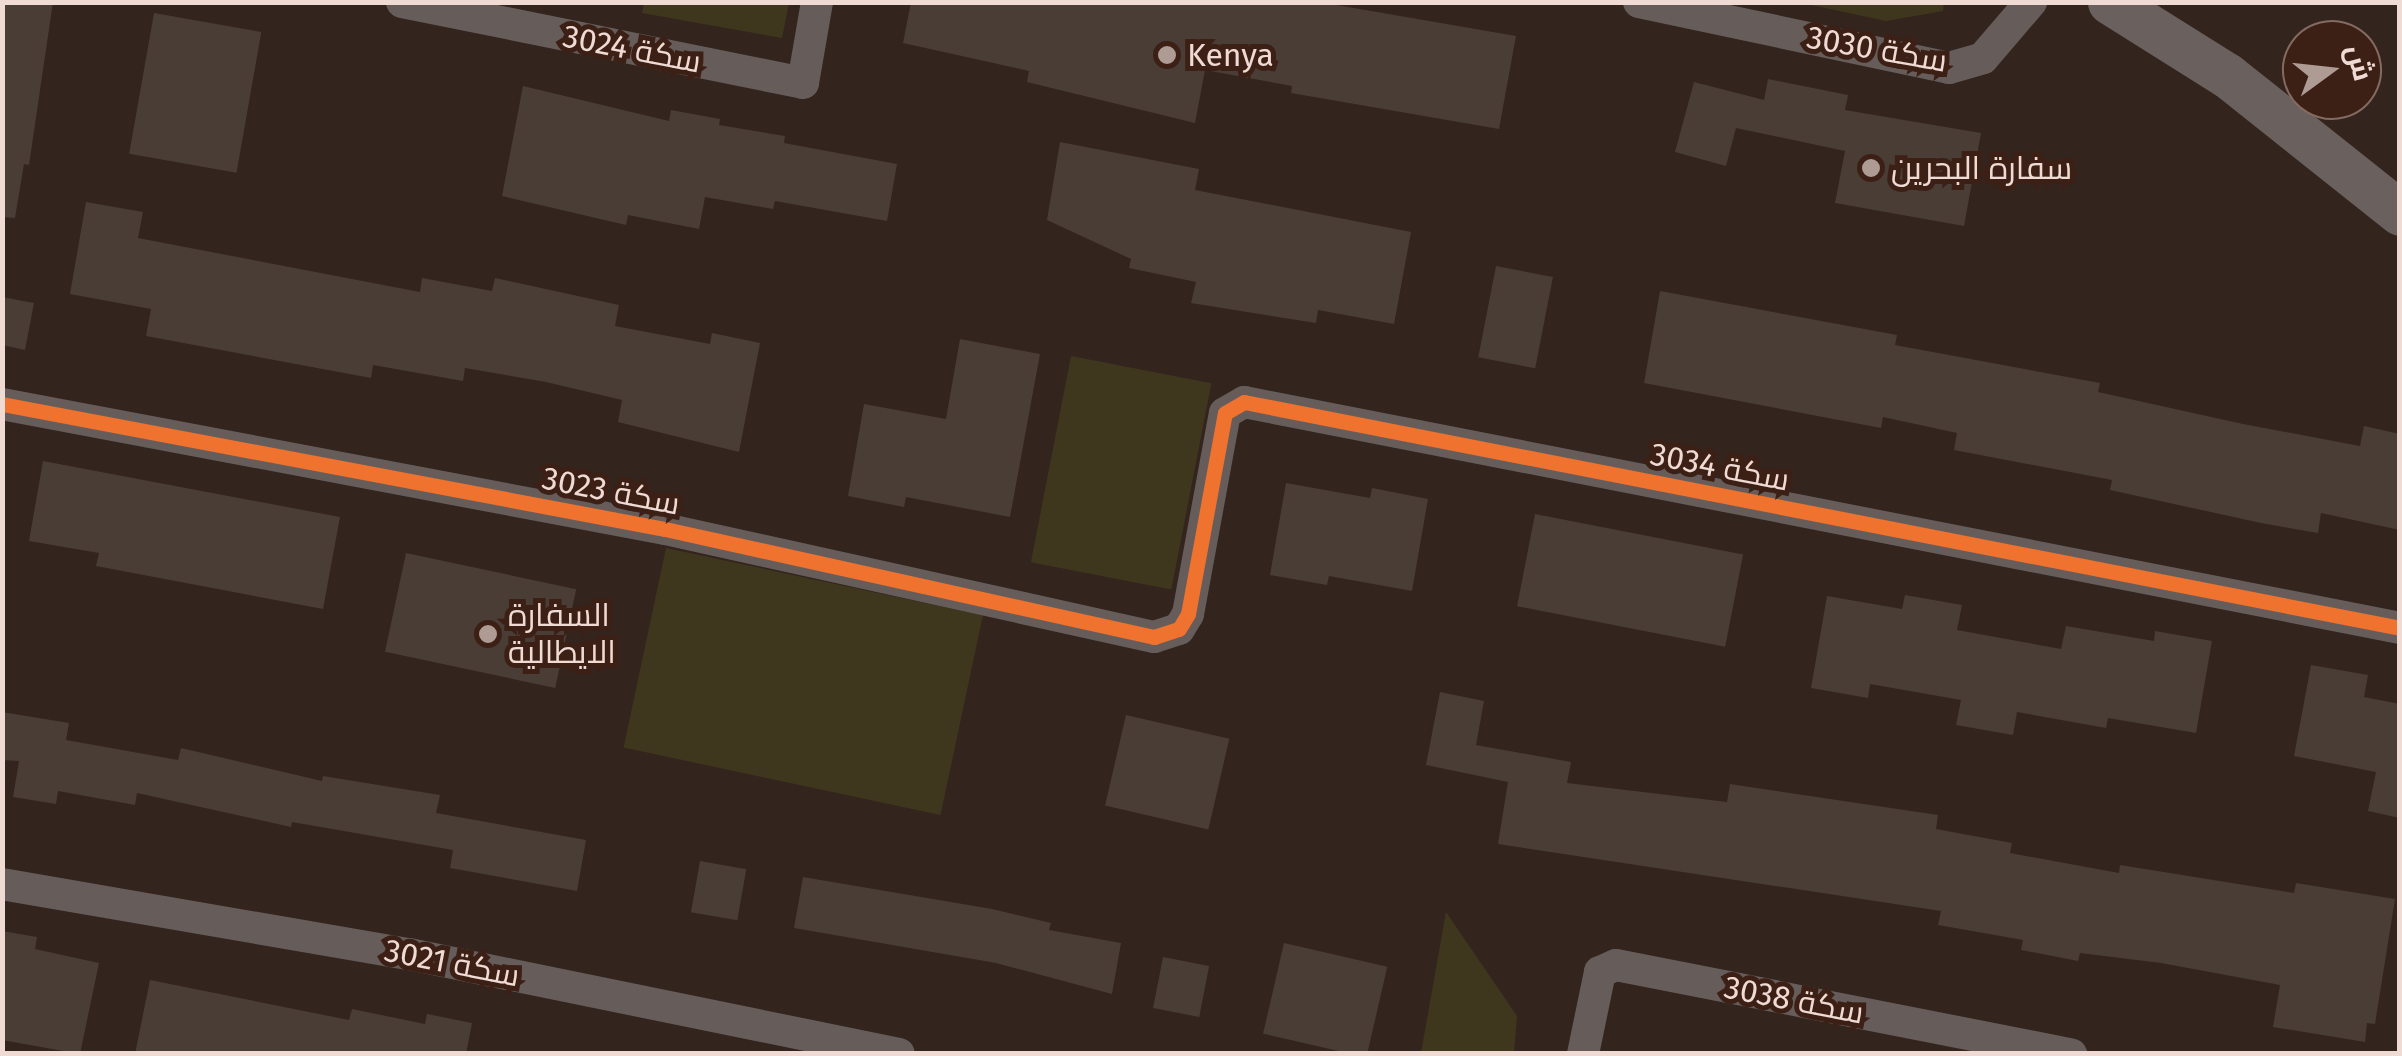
<!DOCTYPE html>
<html>
<head>
<meta charset="utf-8">
<style>
	body { margin:0 }
	#map { position:relative; width:2402px; height:1056px; overflow:hidden; background:#34241e; font-family:"Fira Sans",Cairo,sans-serif }
	div>[style] { position:absolute }
	.green>* { inset:0; background:#3f371d; transform-origin:0 0 }
	.building>* { inset:0; background:#493d36; transform-origin:0 0 }
	.street>* { height:32px; margin:-16px; padding:0 16px; transform-origin:16px; border-radius:16px; background:#665d5b }
	.secondary>* { height:45px; margin:-22.5px; padding:0 22.5px; transform-origin:22.5px; border-radius:22.5px; background:#6a605d }
	.cycleway>* { height:15px; margin:-7.5px; padding:0 7.5px; transform-origin:7.5px; border-radius:7.5px; background:#ef722f }
	.dots>* { width:28px; height:28px; translate:-50% -50%; box-sizing:border-box; border:5px solid #3c2016; border-radius:50% }
	span { translate:-50% -50%; white-space:nowrap; text-align:center; line-height:1.15; -webkit-text-stroke:10px #3c2016; paint-order:stroke }
	.street-label { font-size:32px; color:#efdbd4 }
	.poi-label { font-size:32px; color:#efdbd4 }
	.left { translate:0 -50%; text-align:left }
	.frame { position:absolute; inset:0; border:5px solid #efdbd4; pointer-events:none }
	.north { position:absolute; left:2282px; top:20px; width:100px; height:100px; box-sizing:border-box; background:#3c2016; border:2px solid #846b62; border-radius:50%; rotate:75deg; font-size:28px; font-weight:700; line-height:40px; text-align:center; color:#efdbd4 }
	.north::after { content:''; display:block; margin:auto; width:35px; height:45px; background:#ae9b94; clip-path:polygon(50% 0,100% 100%,50% 72%,0 100%) }
</style>
</head>
<body>
<div id="map">
	<div class="green">
		<div style="clip-path:polygon(644px 3px,644px 2px,789px 3px,782px 38px,642px 13px)"></div>
		<div style="clip-path:polygon(1802px 3px,1944px 3px,1943px 11px,1886px 21px)"></div>
		<div style="left:1071px;top:356px;width:143px;height:210px;rotate:11deg"></div>
		<div style="left:666px;top:548px;width:324px;height:204px;rotate:12deg"></div>
		<div style="clip-path:polygon(1446px 912px,1517px 1016px,1514px 1053px,1421px 1053px)"></div>
	</div>
	<div class="building">
		<div style="clip-path:polygon(2px 2px,53px 2px,29px 165px,24px 164px,15px 218px,2px 217px)"></div>
		<div style="clip-path:polygon(911px 2px,1319px 2px,1516px 36px,1499px 129px,1291px 93px,1292px 86px,1205px 70px,1195px 123px,1027px 82px,1029px 71px,903px 43px)"></div>
		<div style="left:154px;top:13px;width:109px;height:143px;rotate:10deg"></div>
		<div style="clip-path:polygon(1768px 79px,1848px 95px,1845px 110px,1981px 133px,1964px 226px,1835px 203px,1845px 151px,1736px 128px,1726px 166px,1675px 152px,1694px 82px,1764px 100px)"></div>
		<div style="clip-path:polygon(523px 86px,669px 121px,671px 110px,720px 119px,719px 125px,785px 136px,784px 143px,897px 164px,887px 221px,775px 201px,773px 209px,705px 197px,699px 229px,628px 215px,626px 225px,502px 196px)"></div>
		<div style="clip-path:polygon(1060px 142px,1199px 169px,1195px 190px,1411px 232px,1394px 324px,1318px 310px,1316px 323px,1191px 303px,1196px 282px,1129px 268px,1131px 259px,1047px 220px)"></div>
		<div style="clip-path:polygon(86px 202px,143px 212px,138px 238px,420px 292px,422px 278px,492px 291px,495px 278px,619px 305px,615px 326px,710px 344px,712px 333px,760px 343px,739px 452px,618px 422px,622px 400px,546px 382px,465px 368px,463px 381px,373px 365px,371px 378px,146px 336px,151px 309px,70px 294px)"></div>
		<div style="left:1496px;top:266px;width:58px;height:93px;rotate:11deg"></div>
		<div style="clip-path:polygon(1660px 291px,1897px 335px,1895px 345px,2100px 383px,2098px 392px,2243px 424px,2360px 446px,2364px 426px,2400px 434px,2400px 530px,2321px 513px,2318px 533px,2261px 523px,2110px 490px,2112px 480px,1954px 450px,1957px 433px,1883px 417px,1881px 428px,1644px 383px)"></div>
		<div style="clip-path:polygon(2px 297px,34px 303px,25px 350px,2px 345px)"></div>
		<div style="clip-path:polygon(960px 339px,1040px 354px,1010px 517px,906px 497px,904px 507px,848px 496px,864px 404px,946px 419px)"></div>
		<div style="clip-path:polygon(43px 461px,340px 517px,323px 609px,96px 566px,99px 553px,29px 541px)"></div>
		<div style="clip-path:polygon(1286px 483px,1370px 498px,1372px 488px,1428px 499px,1412px 591px,1329px 576px,1327px 585px,1270px 575px)"></div>
		<div style="left:1535px;top:514px;width:212px;height:94px;rotate:11deg"></div>
		<div style="left:406px;top:553px;width:174px;height:101px;rotate:12deg"></div>
		<div style="clip-path:polygon(1905px 595px,1962px 605px,1957px 630px,2061px 649px,2066px 626px,2154px 641px,2155px 631px,2212px 641px,2196px 733px,2108px 718px,2106px 728px,2017px 712px,2013px 735px,1956px 725px,1961px 700px,1870px 684px,1868px 698px,1811px 688px,1827px 596px,1902px 609px)"></div>
		<div style="clip-path:polygon(2311px 665px,2368px 675px,2364px 697px,2400px 704px,2400px 818px,2368px 811px,2376px 772px,2294px 756px)"></div>
		<div style="clip-path:polygon(1440px 692px,1484px 701px,1476px 745px,1571px 762px,1567px 783px,1727px 802px,1730px 784px,1938px 815px,1936px 829px,2012px 843px,2010px 853px,2119px 873px,2120px 865px,2294px 893px,2296px 883px,2395px 899px,2375px 1024px,2367px 1023px,2365px 1042px,2273px 1027px,2280px 985px,2161px 963px,2080px 953px,2078px 961px,2021px 950px,2023px 940px,1938px 925px,1941px 911px,1498px 844px,1508px 782px,1426px 765px)"></div>
		<div style="clip-path:polygon(2px 712px,69px 723px,66px 740px,178px 760px,181px 748px,322px 781px,323px 776px,440px 795px,436px 813px,586px 840px,577px 891px,450px 868px,453px 850px,292px 822px,291px 827px,137px 793px,135px 805px,58px 791px,56px 804px,13px 797px,19px 761px,2px 760px)"></div>
		<div style="left:1126px;top:715px;width:106px;height:93px;rotate:13deg"></div>
		<div style="left:700px;top:861px;width:47px;height:52px;rotate:10deg"></div>
		<div style="clip-path:polygon(803px 877px,992px 909px,1051px 923px,1049px 930px,1121px 943px,1112px 994px,996px 963px,794px 928px)"></div>
		<div style="clip-path:polygon(2px 931px,37px 937px,35px 949px,99px 963px,80px 1054px,2px 1040px)"></div>
		<div style="left:1284px;top:943px;width:106px;height:93px;rotate:13deg"></div>
		<div style="left:1163px;top:957px;width:47px;height:52px;rotate:11deg"></div>
		<div style="clip-path:polygon(150px 980px,349px 1020px,352px 1009px,425px 1024px,427px 1014px,472px 1023px,466px 1054px,135px 1054px)"></div>
	</div>
	<div class="street">
		<div style="left:402px;top:2px;width:409px;rotate:11.4deg"></div>
		<div style="left:803px;top:83px;width:82px;rotate:-80.2deg"></div>
		<div style="left:1639px;top:2px;width:317px;rotate:12deg"></div>
		<div style="left:1949px;top:68px;width:35px;rotate:-16deg"></div>
		<div style="left:1983px;top:58px;width:74px;rotate:-49.4deg"></div>
		<div style="left:2px;top:404px;width:675px;rotate:10.68deg"></div>
		<div style="left:665px;top:529px;width:501px;rotate:12.45deg"></div>
		<div style="left:1154px;top:637px;width:26px;rotate:-18deg"></div>
		<div style="left:1179px;top:629px;width:17px;rotate:-59deg"></div>
		<div style="left:1188px;top:614px;width:204px;rotate:-79.6deg"></div>
		<div style="left:1225px;top:413px;width:22px;rotate:-30deg"></div>
		<div style="left:1244px;top:402px;width:1178px;rotate:11.06deg"></div>
		<div style="left:2px;top:884px;width:413px;rotate:9.8deg"></div>
		<div style="left:409px;top:954px;width:500px;rotate:11.53deg"></div>
		<div style="left:1583px;top:1054px;width:84px;rotate:-78.3deg"></div>
		<div style="left:1600px;top:972px;width:17px;rotate:-24deg"></div>
		<div style="left:1616px;top:965px;width:464px;rotate:11.1deg"></div>
	</div>
	<div class="secondary">
		<div style="left:2110px;top:2px;width:139px;rotate:32.1deg"></div>
		<div style="left:2228px;top:76px;width:220px;rotate:38.5deg"></div>
	</div>
	<div class="cycleway">
		<div style="left:2px;top:404px;width:675px;rotate:10.68deg"></div>
		<div style="left:665px;top:529px;width:501px;rotate:12.45deg"></div>
		<div style="left:1154px;top:637px;width:26px;rotate:-18deg"></div>
		<div style="left:1179px;top:629px;width:17px;rotate:-59deg"></div>
		<div style="left:1188px;top:614px;width:204px;rotate:-79.6deg"></div>
		<div style="left:1225px;top:413px;width:22px;rotate:-30deg"></div>
		<div style="left:1244px;top:402px;width:1178px;rotate:11.06deg"></div>
	</div>
	<div class="dots">
		<div style="left:1167px;top:55px;background:#ae9b94"></div>
		<div style="left:1871px;top:168px;background:#ae9b94"></div>
		<div style="left:488px;top:634px;background:#ae9b94"></div>
	</div>
	<div class="street-label">
		<span style="left:632px;top:49px;rotate:11deg">سكة 3024</span>
		<span style="left:1877px;top:49px;rotate:10deg">سكة 3030</span>
		<span style="left:1720px;top:467px;rotate:11deg">سكة 3034</span>
		<span style="left:611px;top:491px;rotate:11deg">سكة 3023</span>
		<span style="left:452px;top:963px;rotate:11deg">سكة 3021</span>
		<span style="left:1794px;top:1000px;rotate:11deg">سكة 3038</span>
	</div>
	<div class="poi-label">
		<span class="left" style="left:1187px;top:55px">Kenya</span>
		<span class="left" style="left:1891px;top:168px">سفارة البحرين</span>
		<span class="left" style="left:508px;top:634px">السفارة<br>الايطالية</span>
	</div>
	<div class="frame"></div>
	<div class="north">ش</div>
</div>
</body>
</html>
